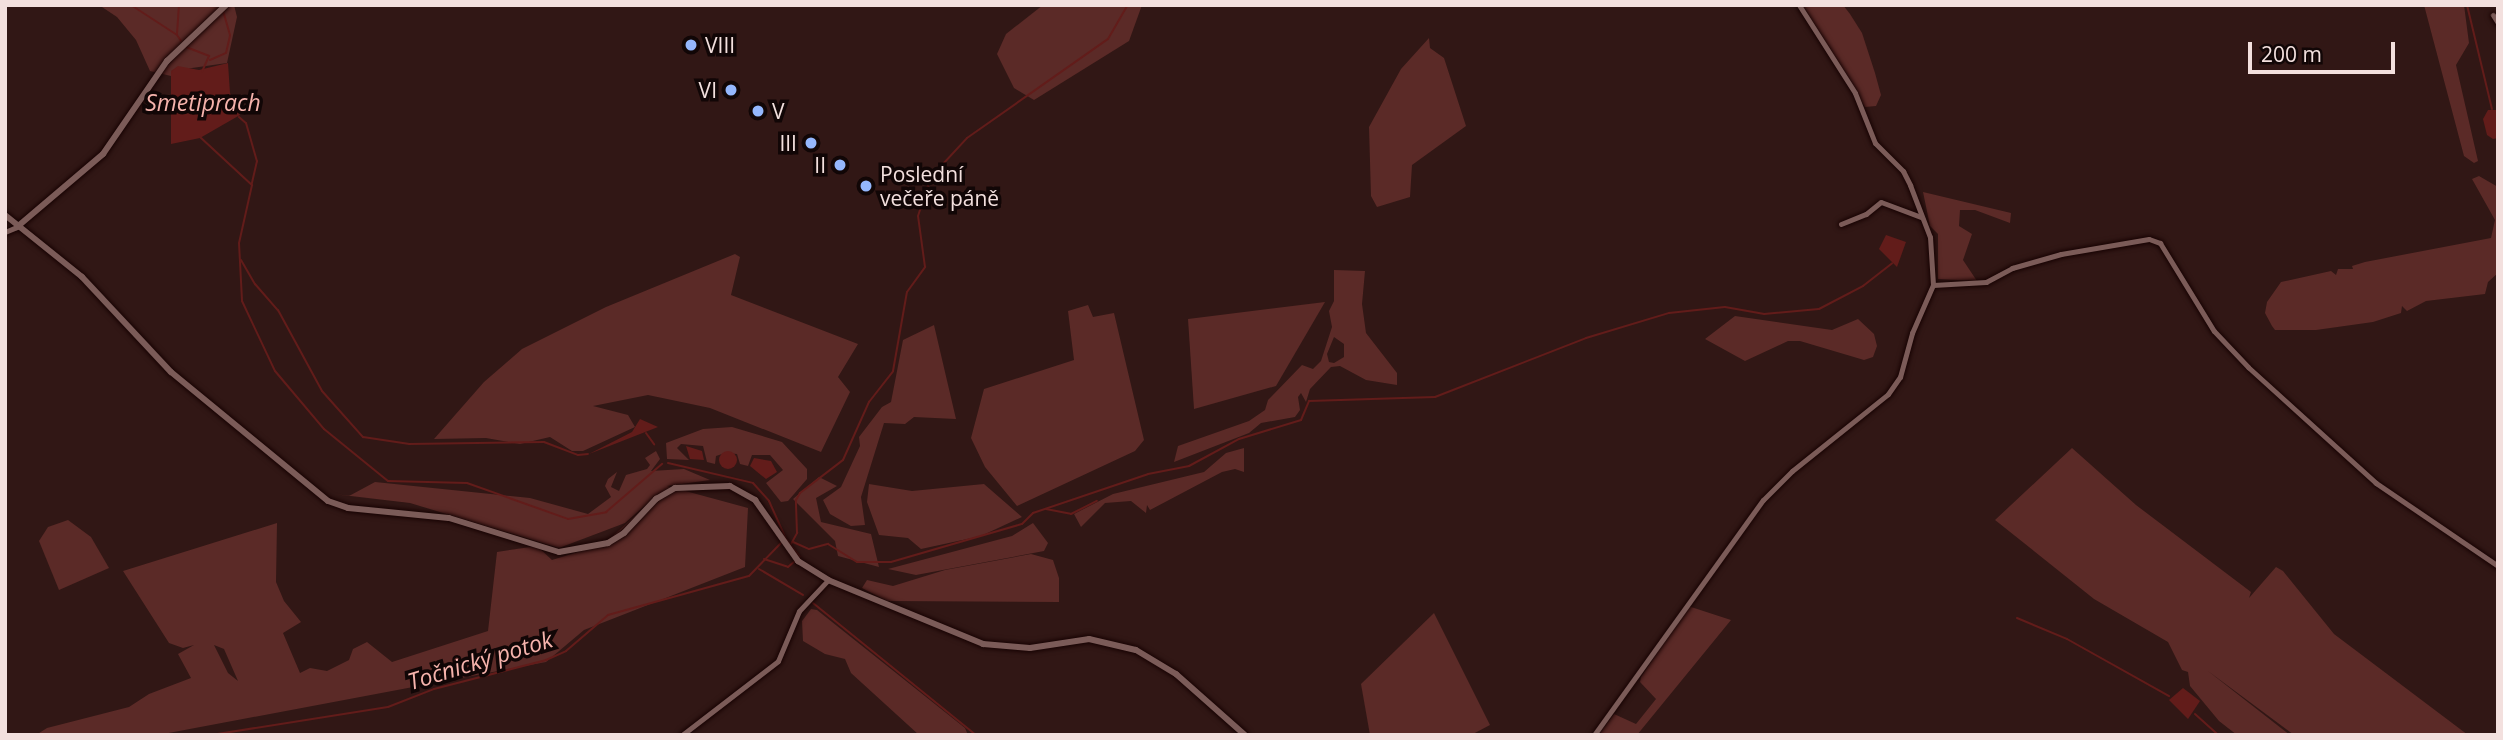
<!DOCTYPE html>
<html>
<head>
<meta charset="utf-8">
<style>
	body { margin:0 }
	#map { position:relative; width:2503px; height:740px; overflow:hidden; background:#311715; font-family:"Open Sans",sans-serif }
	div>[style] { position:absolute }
	.green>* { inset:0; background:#5b2a27 }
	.water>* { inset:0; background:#621c1a }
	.round { border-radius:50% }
	.stream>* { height:2px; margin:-1px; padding:0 1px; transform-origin:1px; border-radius:1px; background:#621c1a }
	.roads { filter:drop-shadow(0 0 2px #170303) drop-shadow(0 0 2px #170303) }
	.minor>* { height:5px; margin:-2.5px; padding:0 2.5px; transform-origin:2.5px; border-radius:2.5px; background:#7b5b58 }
	.tertiary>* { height:6px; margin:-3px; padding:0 3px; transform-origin:3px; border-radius:3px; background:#7b5b58 }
	.dots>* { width:19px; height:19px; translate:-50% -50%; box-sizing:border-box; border:4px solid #110606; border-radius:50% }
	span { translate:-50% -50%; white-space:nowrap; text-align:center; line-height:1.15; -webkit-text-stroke:7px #110606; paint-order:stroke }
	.poi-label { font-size:21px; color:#f3e0de }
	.left { translate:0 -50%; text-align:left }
	.right { translate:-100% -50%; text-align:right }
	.water-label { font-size:23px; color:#f6b3ac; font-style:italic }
	.frame { position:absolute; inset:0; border:7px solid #f3e0de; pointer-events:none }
	.scale { position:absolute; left:2248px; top:42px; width:147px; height:32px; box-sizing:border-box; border:4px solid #f3e0de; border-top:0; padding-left:9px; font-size:21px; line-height:24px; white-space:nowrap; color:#f3e0de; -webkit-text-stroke:5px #110606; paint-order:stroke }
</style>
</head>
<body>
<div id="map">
	<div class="green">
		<div style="clip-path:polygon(99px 5px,234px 5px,237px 17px,227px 63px,171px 71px,171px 76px,150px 71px,136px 40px,117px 17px)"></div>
		<div style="clip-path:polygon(1043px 5px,1142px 5px,1129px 41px,1034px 100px,1014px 88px,997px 54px,1006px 34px)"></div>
		<div style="clip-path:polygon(1802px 5px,1843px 5px,1850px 14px,1862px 33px,1875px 73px,1881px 95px,1876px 106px,1865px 107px)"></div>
		<div style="clip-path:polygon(2424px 5px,2464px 5px,2469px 43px,2456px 65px,2478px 161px,2474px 163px,2464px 156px)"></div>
		<div style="clip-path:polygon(1429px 38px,1430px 48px,1444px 58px,1466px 126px,1412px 165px,1410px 197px,1377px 207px,1371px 196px,1369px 127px,1401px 69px)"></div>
		<div style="clip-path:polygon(2479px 176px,2498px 187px,2498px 273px,2488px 282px,2485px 294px,2426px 301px,2407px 311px,2402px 306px,2401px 313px,2373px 322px,2316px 330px,2275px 330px,2272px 326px,2265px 313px,2267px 302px,2281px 282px,2331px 271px,2336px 275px,2338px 269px,2353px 269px,2352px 266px,2365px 262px,2491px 238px,2495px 220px,2472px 179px)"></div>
		<div style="clip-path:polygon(1923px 192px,2011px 213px,2010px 223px,1975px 210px,1960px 210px,1959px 226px,1972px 234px,1963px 260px,1977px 281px,1938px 279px,1938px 234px,1930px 226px)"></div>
		<div style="clip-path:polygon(735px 254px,740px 257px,731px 295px,858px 344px,838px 377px,850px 392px,821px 452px,710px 408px,648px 395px,593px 406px,628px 415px,635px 427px,583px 451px,572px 451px,550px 437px,520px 444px,486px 438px,434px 439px,484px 382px,522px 349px,606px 307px)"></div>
		<div style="clip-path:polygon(evenodd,1334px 270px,1365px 271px,1362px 304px,1366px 333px,1397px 373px,1397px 385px,1366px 380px,1340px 366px,1331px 367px,1310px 389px,1306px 402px,1301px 393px,1298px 397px,1300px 410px,1295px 417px,1261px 423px,1249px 433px,1174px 462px,1178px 446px,1249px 421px,1265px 410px,1268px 400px,1302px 365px,1313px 369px,1321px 361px,1332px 327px,1329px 311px,1334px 301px,1334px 270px,1334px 337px,1344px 344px,1344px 357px,1334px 363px,1329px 362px,1327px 354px,1334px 337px)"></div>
		<div style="clip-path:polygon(1325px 302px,1276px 386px,1194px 409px,1188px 319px)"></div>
		<div style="clip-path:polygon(1088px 305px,1093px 317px,1114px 313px,1144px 440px,1135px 451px,1017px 506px,985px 467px,971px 438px,984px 389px,1074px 360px,1068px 311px)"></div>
		<div style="clip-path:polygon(1735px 316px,1832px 330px,1858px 319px,1874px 334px,1877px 346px,1873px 357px,1864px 360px,1800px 341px,1788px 341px,1745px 361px,1705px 339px)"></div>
		<div style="clip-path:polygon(934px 325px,956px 419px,914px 417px,905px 424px,884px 423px,861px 497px,865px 525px,851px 526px,830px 514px,823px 500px,841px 487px,860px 446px,859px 437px,882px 407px,891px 402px,903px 340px)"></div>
		<div style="clip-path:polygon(732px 427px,782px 442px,807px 469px,807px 479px,788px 501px,781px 502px,766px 483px,783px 470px,770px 455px,752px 455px,748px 466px,740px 464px,737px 454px,725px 453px,716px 456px,715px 464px,707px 462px,703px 446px,681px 444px,677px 448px,689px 460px,667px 459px,666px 443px,703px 429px)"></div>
		<div style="clip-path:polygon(1244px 448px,1244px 472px,1235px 469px,1222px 472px,1150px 510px,1147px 505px,1146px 513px,1131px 501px,1105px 503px,1081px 527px,1074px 514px,1113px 494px,1204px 472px,1226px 453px)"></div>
		<div style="clip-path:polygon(2072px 448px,2136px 505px,2251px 592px,2249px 598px,2276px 567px,2283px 571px,2334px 634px,2468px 735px,2294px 735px,2208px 671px,2290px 735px,2237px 735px,2219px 721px,2190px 686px,2188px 672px,2182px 670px,2168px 642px,2094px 599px,1995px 520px)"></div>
		<div style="clip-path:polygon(evenodd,656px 451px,660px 459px,651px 471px,684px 469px,710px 480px,667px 486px,748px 508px,745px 567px,584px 630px,546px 662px,158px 735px,36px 735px,47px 728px,129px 707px,149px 694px,191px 678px,178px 654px,194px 645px,183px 648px,169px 643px,123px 571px,277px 523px,276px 582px,284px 601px,301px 622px,283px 633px,300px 673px,310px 668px,327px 671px,349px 660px,353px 649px,367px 642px,392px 662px,488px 631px,497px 552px,537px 546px,552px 560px,604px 544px,665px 488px,625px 523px,559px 548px,410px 503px,334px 494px,349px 496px,375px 482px,530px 498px,588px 514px,611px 497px,605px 486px,608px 479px,617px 472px,611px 487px,619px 491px,626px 475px,647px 469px,650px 465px,645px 458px,656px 451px,214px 645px,224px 649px,238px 681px,228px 673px,214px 645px)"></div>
		<div style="clip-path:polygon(819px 477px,837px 486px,816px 498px,821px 522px,871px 534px,879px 567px,838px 556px,835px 541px,793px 499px)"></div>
		<div style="clip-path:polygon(869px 484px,912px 491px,984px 484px,1022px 517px,981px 536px,921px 549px,908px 538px,879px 535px,867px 502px)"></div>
		<div style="clip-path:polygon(68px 520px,91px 537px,109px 568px,59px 590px,39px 541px,48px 527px)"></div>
		<div style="clip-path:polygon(1033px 523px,1048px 543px,1044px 551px,916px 575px,888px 569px,1012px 536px)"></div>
		<div style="clip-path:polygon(1031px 554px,1053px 560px,1059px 578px,1059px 602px,887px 601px,862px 588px,867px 580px,893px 586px,945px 570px)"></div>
		<div style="clip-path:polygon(1688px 606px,1731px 620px,1637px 735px,1598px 735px,1614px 714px,1636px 724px,1656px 699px,1640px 682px,1641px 677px)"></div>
		<div style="clip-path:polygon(811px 609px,817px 610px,965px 728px,968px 735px,919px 735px,851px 673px,845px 659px,825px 654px,803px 641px,802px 621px)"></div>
		<div style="clip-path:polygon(1434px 613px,1490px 725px,1471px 735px,1370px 735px,1361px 684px)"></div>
	</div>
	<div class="water">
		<div style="clip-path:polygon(228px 63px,230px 93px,240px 115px,200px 138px,171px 144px,171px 71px,178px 66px,199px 70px)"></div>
		<div style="clip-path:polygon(2498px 110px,2498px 138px,2493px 139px,2487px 135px,2483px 119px,2488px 110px)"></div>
		<div style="clip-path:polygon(1886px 235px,1906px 242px,1897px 267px,1879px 249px)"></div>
		<div style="clip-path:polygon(640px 419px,658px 427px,589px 454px,632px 432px)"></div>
		<div style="clip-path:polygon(686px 446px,702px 451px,704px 460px,690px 459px)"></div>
		<div class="round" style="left:719px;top:451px;width:18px;height:18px"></div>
		<div style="clip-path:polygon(754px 458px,771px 461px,777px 472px,766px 479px,750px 466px)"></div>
		<div style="clip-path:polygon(2183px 688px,2200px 701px,2188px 719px,2169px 700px)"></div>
	</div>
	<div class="stream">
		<div style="left:131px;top:5px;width:55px;rotate:33.1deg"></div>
		<div style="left:179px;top:5px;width:30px;rotate:94deg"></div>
		<div style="left:177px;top:35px;width:7px;rotate:56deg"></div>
		<div style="left:2467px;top:5px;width:107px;rotate:76.5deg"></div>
		<div style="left:186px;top:47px;width:25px;rotate:21deg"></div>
		<div style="left:209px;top:56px;width:17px;rotate:114deg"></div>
		<div style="left:210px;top:60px;width:17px;rotate:-24deg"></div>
		<div style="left:226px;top:53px;width:18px;rotate:-77deg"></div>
		<div style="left:230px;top:35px;width:26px;rotate:-106deg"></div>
		<div style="left:239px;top:117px;width:9px;rotate:41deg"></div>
		<div style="left:246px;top:123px;width:40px;rotate:74deg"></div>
		<div style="left:257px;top:161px;width:23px;rotate:103deg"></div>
		<div style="left:200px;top:137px;width:71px;rotate:42.7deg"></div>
		<div style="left:252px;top:185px;width:59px;rotate:102.6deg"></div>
		<div style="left:239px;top:243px;width:58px;rotate:87deg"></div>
		<div style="left:242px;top:301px;width:77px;rotate:64.8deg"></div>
		<div style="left:275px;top:371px;width:76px;rotate:49.8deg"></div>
		<div style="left:324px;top:429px;width:82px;rotate:39.1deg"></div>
		<div style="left:388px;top:481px;width:79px;rotate:1.5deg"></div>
		<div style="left:467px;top:483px;width:107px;rotate:19.6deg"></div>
		<div style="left:568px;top:519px;width:39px;rotate:-10deg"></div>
		<div style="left:606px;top:512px;width:74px;rotate:-40.6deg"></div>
		<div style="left:241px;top:260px;width:28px;rotate:60deg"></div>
		<div style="left:255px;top:284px;width:35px;rotate:49deg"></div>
		<div style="left:278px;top:310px;width:92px;rotate:61.5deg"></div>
		<div style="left:322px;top:391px;width:62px;rotate:48.3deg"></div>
		<div style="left:363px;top:437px;width:47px;rotate:8.7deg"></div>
		<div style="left:409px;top:444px;width:135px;rotate:-0.8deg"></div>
		<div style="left:544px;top:442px;width:36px;rotate:21deg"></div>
		<div style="left:578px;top:455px;width:10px;rotate:-6deg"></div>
		<div style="left:646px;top:433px;width:14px;rotate:54deg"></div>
		<div style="left:668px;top:463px;width:87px;rotate:13.2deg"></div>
		<div style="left:753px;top:483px;width:24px;rotate:48deg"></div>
		<div style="left:769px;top:501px;width:42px;rotate:65.9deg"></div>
		<div style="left:1046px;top:509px;width:25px;rotate:11deg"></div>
		<div style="left:1071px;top:514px;width:29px;rotate:-27deg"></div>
		<div style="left:787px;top:540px;width:21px;rotate:53deg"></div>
		<div style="left:793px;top:542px;width:17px;rotate:24deg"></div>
		<div style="left:809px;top:549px;width:20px;rotate:-15deg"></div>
		<div style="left:828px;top:544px;width:34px;rotate:32deg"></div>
		<div style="left:857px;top:562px;width:34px"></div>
		<div style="left:891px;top:562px;width:136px;rotate:-16.2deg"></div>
		<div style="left:1022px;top:524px;width:16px;rotate:-45deg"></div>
		<div style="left:1033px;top:513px;width:121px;rotate:-18.7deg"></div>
		<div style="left:1148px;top:474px;width:42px;rotate:-11deg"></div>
		<div style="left:1189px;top:466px;width:57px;rotate:-28.4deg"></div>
		<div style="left:1239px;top:439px;width:65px;rotate:-17deg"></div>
		<div style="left:1301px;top:420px;width:21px;rotate:-67deg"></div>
		<div style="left:1309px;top:401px;width:126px;rotate:-1.8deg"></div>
		<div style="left:1435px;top:397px;width:162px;rotate:-21.3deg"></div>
		<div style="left:1586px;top:338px;width:87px;rotate:-16.8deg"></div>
		<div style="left:1669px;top:313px;width:56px;rotate:-6.1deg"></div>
		<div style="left:1725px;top:307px;width:40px;rotate:10deg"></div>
		<div style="left:1764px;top:314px;width:55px;rotate:-5.2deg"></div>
		<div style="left:1819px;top:309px;width:50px;rotate:-27.6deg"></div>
		<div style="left:1863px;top:286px;width:37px;rotate:-38deg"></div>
		<div style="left:791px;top:544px;width:13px;rotate:-61deg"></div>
		<div style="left:797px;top:533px;width:33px;rotate:-92deg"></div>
		<div style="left:796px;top:500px;width:8px;rotate:-60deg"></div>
		<div style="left:800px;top:493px;width:54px;rotate:-37.5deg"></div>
		<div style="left:843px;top:460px;width:64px;rotate:-65.9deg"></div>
		<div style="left:869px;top:402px;width:39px;rotate:-52deg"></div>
		<div style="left:893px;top:371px;width:80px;rotate:-80deg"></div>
		<div style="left:907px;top:292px;width:31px;rotate:-54deg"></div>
		<div style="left:925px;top:267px;width:51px;rotate:-97.8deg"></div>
		<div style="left:918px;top:216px;width:40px;rotate:-72deg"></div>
		<div style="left:930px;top:178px;width:54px;rotate:-47.2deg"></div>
		<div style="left:967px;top:138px;width:172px;rotate:-35.1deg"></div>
		<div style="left:1108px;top:39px;width:39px;rotate:-60deg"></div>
		<div style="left:764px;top:559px;width:25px;rotate:18deg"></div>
		<div style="left:788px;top:567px;width:8px;rotate:-40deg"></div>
		<div style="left:759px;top:569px;width:51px;rotate:30.6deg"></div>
		<div style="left:813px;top:603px;width:210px;rotate:39deg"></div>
		<div style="left:2017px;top:618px;width:54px;rotate:22.8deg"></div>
		<div style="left:2067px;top:639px;width:117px;rotate:29.2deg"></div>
		<div style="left:2195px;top:714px;width:31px;rotate:42deg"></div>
		<div style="left:211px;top:735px;width:179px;rotate:-9deg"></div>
		<div style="left:388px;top:707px;width:49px;rotate:-21.4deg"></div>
		<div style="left:434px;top:689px;width:116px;rotate:-14.5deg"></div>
		<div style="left:546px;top:660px;width:22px;rotate:-24deg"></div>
		<div style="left:566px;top:651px;width:55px;rotate:-40.6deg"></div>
		<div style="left:608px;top:615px;width:146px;rotate:-15.5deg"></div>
		<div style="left:749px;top:576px;width:47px;rotate:-45.9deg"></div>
	</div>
	<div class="roads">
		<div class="minor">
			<div style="left:1799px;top:5px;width:104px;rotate:57.5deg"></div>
			<div style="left:1855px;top:93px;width:54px;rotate:68.2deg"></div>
			<div style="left:1875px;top:143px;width:40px;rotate:45deg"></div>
			<div style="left:1903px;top:171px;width:16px;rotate:63deg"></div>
			<div style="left:1910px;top:185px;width:56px;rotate:69deg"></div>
			<div style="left:1930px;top:237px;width:48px;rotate:86.4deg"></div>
			<div style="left:2493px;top:15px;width:9px;rotate:58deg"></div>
			<div style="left:1841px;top:224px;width:27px;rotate:-22deg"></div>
			<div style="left:1866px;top:214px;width:19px;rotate:-39deg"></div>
			<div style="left:1881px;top:202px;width:43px;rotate:20.6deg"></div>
			<div style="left:5px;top:232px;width:13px;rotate:-23deg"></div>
			<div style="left:682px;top:735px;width:121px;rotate:-37.6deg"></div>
			<div style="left:778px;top:661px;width:54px;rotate:-67.2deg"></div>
			<div style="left:799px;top:611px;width:42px;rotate:-46.9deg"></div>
			<div style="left:1594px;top:735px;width:289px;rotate:-54.3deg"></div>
			<div style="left:1763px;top:500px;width:41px;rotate:-45deg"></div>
			<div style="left:1792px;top:471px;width:123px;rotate:-38.7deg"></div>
			<div style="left:1888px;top:394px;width:21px;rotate:-55deg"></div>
			<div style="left:1900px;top:377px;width:46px;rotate:-74.7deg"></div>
			<div style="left:1912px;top:333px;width:52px;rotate:-66.4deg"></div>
			<div style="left:1933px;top:285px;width:53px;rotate:-3.2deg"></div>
			<div style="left:1986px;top:282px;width:30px;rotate:-28deg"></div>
			<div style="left:2012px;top:268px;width:51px;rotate:-15.9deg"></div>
			<div style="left:2061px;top:254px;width:89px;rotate:-9.7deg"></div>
			<div style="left:2149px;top:239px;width:12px;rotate:20deg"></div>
			<div style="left:2160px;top:243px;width:103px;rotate:58.5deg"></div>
			<div style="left:2214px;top:331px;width:50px;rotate:46.6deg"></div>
			<div style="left:2248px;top:367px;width:173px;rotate:42.2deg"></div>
			<div style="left:2376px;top:483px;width:148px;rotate:34.2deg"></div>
		</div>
		<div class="tertiary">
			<div style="left:5px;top:215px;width:99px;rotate:38.8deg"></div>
			<div style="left:82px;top:277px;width:130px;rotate:46.9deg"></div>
			<div style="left:171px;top:372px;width:203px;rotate:39.4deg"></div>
			<div style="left:328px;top:501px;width:21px;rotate:19deg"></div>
			<div style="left:348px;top:508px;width:101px;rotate:5.7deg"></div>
			<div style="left:449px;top:518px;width:115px;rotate:17.2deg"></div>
			<div style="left:559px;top:552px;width:50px;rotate:-10.4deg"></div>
			<div style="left:608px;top:543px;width:19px;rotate:-32deg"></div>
			<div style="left:624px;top:533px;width:47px;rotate:-46.7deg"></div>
			<div style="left:656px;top:499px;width:22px;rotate:-30deg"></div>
			<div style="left:675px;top:488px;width:55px;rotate:-2.1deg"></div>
			<div style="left:730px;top:486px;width:29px;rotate:29deg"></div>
			<div style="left:755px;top:500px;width:75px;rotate:54.8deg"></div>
			<div style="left:798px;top:561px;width:36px;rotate:32deg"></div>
			<div style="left:828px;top:580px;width:168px;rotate:22.4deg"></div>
			<div style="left:983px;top:644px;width:47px;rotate:4.9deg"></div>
			<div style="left:1030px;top:648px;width:60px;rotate:-8.7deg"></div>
			<div style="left:1089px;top:639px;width:48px;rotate:13.2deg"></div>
			<div style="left:1136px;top:650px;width:47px;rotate:31deg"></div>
			<div style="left:1176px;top:674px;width:92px;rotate:41.5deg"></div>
			<div style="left:17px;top:227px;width:113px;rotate:-40.3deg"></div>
			<div style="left:103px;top:154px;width:113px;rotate:-55.5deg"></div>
			<div style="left:167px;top:61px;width:81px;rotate:-43.5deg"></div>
		</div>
	</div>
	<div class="dots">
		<div style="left:691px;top:45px;background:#94b7fd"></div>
		<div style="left:731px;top:90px;background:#94b7fd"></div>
		<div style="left:758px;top:111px;background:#94b7fd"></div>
		<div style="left:811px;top:143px;background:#94b7fd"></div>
		<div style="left:840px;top:165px;background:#94b7fd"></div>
		<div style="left:866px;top:186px;background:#94b7fd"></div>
	</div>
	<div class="poi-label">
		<span class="left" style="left:705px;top:45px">VIII</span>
		<span class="right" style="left:717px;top:90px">VI</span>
		<span class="left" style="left:772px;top:111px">V</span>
		<span class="right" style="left:797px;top:143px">III</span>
		<span class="right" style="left:826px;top:165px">II</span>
		<span class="left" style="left:880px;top:186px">Poslední<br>večeře páně</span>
	</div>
	<div class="water-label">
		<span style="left:203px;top:102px">Smetiprach</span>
		<span style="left:480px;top:660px;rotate:-17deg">Točnický potok</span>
	</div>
	<div class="frame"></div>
	<div class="scale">200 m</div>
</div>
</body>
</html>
